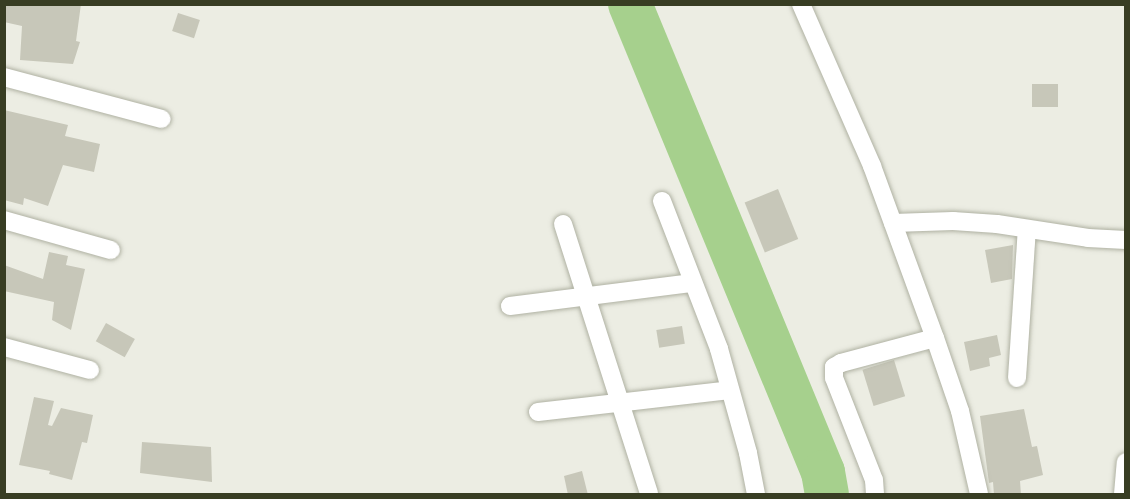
<!DOCTYPE html>
<html>
<head>
<meta charset="utf-8">
<style>
	body { margin:0 }
	#map { position:relative; width:1130px; height:499px; overflow:hidden; background:#ecede3; font-family:Mulish,sans-serif }
	div>[style] { position:absolute }
	[style*='--x'] { left:calc(var(--x)*1px); top:calc(var(--y)*1px); width:calc(var(--w)*1px); rotate:calc(var(--a)*1deg) }
	.river>* { height:44px; margin:-22px; padding:0 22px; transform-origin:22px; border-radius:22px; background:#a6d08d }
	.building>* { inset:0; background:#c7c7b9; transform-origin:0 0 }
	.roads { filter:drop-shadow(0 0 2px #afb1a2) drop-shadow(0 0 2px #afb1a2) }
	.street>* { height:18px; margin:-9px; padding:0 9px; transform-origin:9px; border-radius:9px; background:#fff }
	span { translate:-50% -50%; white-space:nowrap; text-align:center; line-height:1.15; -webkit-text-stroke:4.5px #f9f9f4; paint-order:stroke }
	.frame { position:absolute; inset:0; border:6px solid #383d23; pointer-events:none }
</style>
</head>
<body>
<div id="map">
	<div class="river">
		<i style="--x:630;--y:4;--w:506;--a:67.59"></i>
		<i style="--x:823;--y:472;--w:22;--a:80"></i>
	</div>
	<div class="building">
		<i style="clip-path:polygon(4px 4px,81px 4px,76px 41px,80px 42px,73px 64px,20px 60px,22px 26px,4px 22px)"></i>
		<i style="left:178px;top:13px;width:23px;height:19px;rotate:18deg"></i>
		<i style="left:1032px;top:84px;width:26px;height:23px"></i>
		<i style="clip-path:polygon(4px 110px,68px 125px,65px 136px,100px 144px,94px 172px,63px 165px,48px 206px,24px 198px,23px 205px,4px 200px)"></i>
		<i style="left:778px;top:189px;width:54px;height:36px;rotate:68deg"></i>
		<i style="clip-path:polygon(1013px 245px,1012px 279px,991px 283px,985px 250px)"></i>
		<i style="clip-path:polygon(49px 252px,68px 256px,66px 265px,85px 269px,71px 330px,52px 320px,54px 302px,4px 291px,4px 265px,43px 279px)"></i>
		<i style="left:106px;top:323px;width:33px;height:21px;rotate:29deg"></i>
		<i style="left:682px;top:326px;width:18px;height:26px;rotate:81deg"></i>
		<i style="clip-path:polygon(997px 335px,1001px 355px,989px 358px,990px 366px,970px 371px,964px 342px)"></i>
		<i style="left:894px;top:360px;width:38px;height:33px;rotate:73deg"></i>
		<i style="clip-path:polygon(34px 397px,54px 401px,48px 425px,52px 426px,61px 408px,93px 415px,87px 443px,82px 442px,72px 480px,49px 474px,50px 471px,19px 465px)"></i>
		<i style="clip-path:polygon(1024px 409px,1032px 447px,1037px 446px,1043px 475px,1020px 481px,1021px 495px,994px 495px,993px 482px,989px 483px,980px 416px)"></i>
		<i style="clip-path:polygon(142px 442px,211px 447px,212px 482px,140px 473px)"></i>
		<i style="clip-path:polygon(582px 471px,588px 495px,568px 495px,564px 476px)"></i>
	</div>
	<div class="roads">
		<div class="street">
			<i style="--x:801;--y:4;--w:177;--a:66.3"></i>
			<i style="--x:872;--y:166;--w:183;--a:69.9"></i>
			<i style="--x:935;--y:338;--w:77;--a:71.1"></i>
			<i style="--x:960;--y:411;--w:85;--a:77.1"></i>
			<i style="--x:4;--y:77;--w:163;--a:14.9"></i>
			<i style="--x:662;--y:201;--w:159;--a:68.9"></i>
			<i style="--x:719;--y:349;--w:108;--a:74.4"></i>
			<i style="--x:748;--y:453;--w:42;--a:79"></i>
			<i style="--x:4;--y:220;--w:111;--a:15.7"></i>
			<i style="--x:893;--y:223;--w:60;--a:-1.9"></i>
			<i style="--x:953;--y:221;--w:44;--a:3.9"></i>
			<i style="--x:997;--y:224;--w:92;--a:8.7"></i>
			<i style="--x:1088;--y:238;--w:38;--a:3"></i>
			<i style="--x:563;--y:224;--w:283;--a:72.3"></i>
			<i style="--x:510;--y:306;--w:184;--a:-7.2"></i>
			<i style="--x:4;--y:347;--w:89;--a:15"></i>
			<i style="--x:1017;--y:378;--w:149;--a:-86.2"></i>
			<i style="--x:538;--y:412;--w:193;--a:-6.5"></i>
			<i style="--x:875;--y:494;--w:14;--a:-94"></i>
			<i style="--x:874;--y:480;--w:110;--a:-111.4"></i>
			<i style="--x:834;--y:378;--w:11;--a:-90"></i>
			<i style="--x:834;--y:367;--w:8;--a:-30"></i>
			<i style="--x:841;--y:363;--w:97;--a:-14.9"></i>
			<i style="--x:1123;--y:494;--w:32;--a:-85"></i>
		</div>
	</div>
	<div class="frame"></div>
</div>
</body>
</html>
